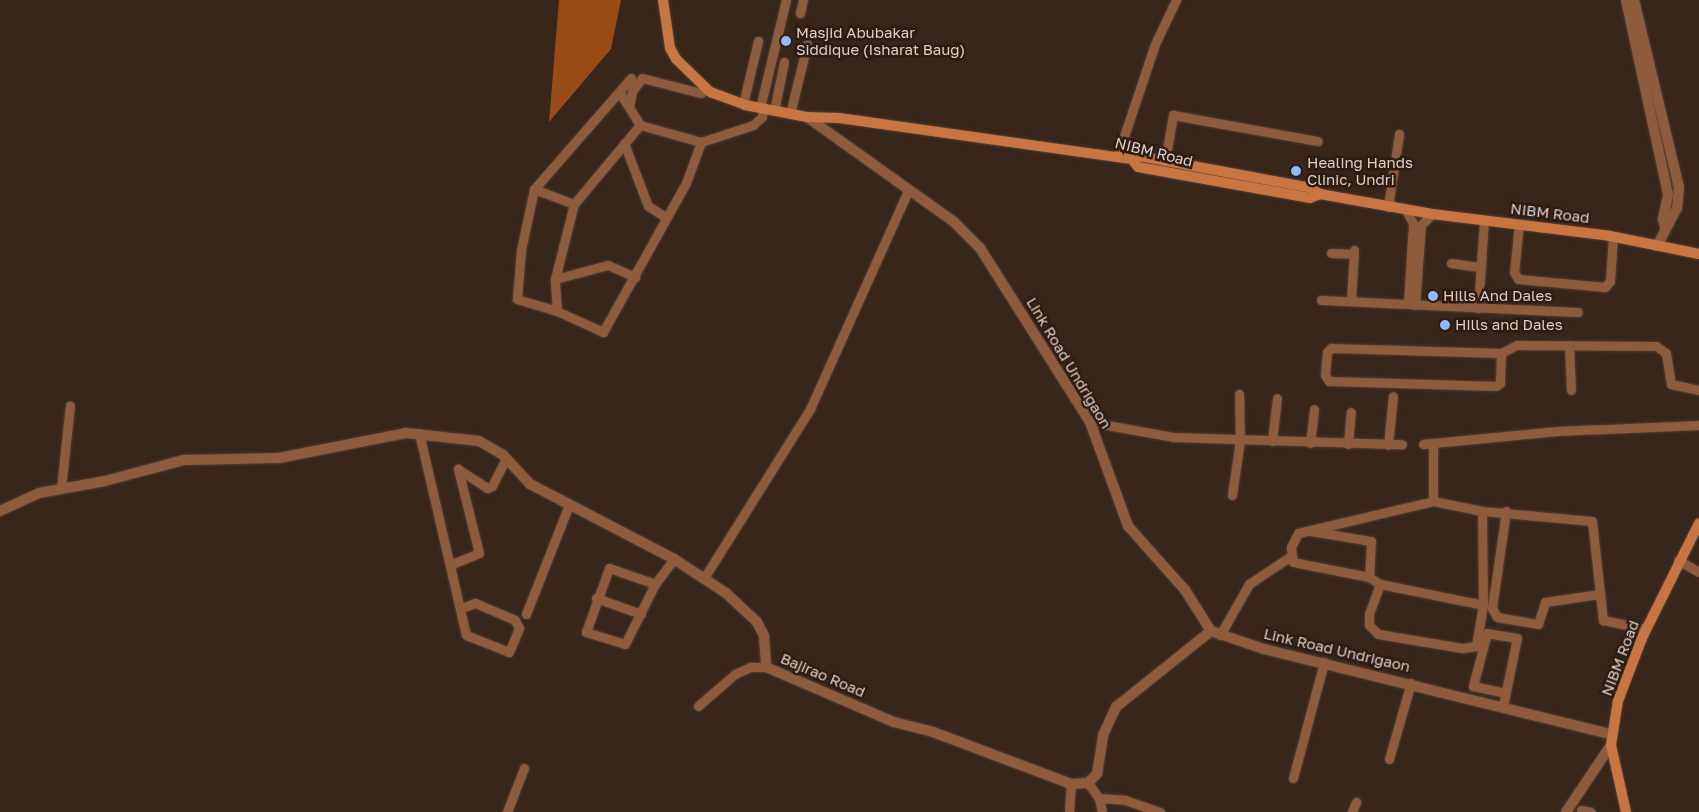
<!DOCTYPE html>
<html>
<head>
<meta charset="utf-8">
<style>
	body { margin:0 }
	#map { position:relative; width:1699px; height:812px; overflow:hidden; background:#38261b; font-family:"Golos Text",sans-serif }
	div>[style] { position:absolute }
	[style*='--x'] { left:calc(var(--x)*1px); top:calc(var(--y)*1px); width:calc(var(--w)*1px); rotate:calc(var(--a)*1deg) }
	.forest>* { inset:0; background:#994b15 }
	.roads { filter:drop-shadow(0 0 1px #524137) drop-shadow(0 0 1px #524137) }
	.minor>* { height:9px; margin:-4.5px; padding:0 4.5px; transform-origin:4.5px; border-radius:4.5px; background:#8f5b3d }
	.tertiary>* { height:10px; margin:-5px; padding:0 5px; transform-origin:5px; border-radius:5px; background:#8f5b3d }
	.secondary>* { height:10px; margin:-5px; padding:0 5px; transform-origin:5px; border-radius:5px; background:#c87542 }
	.dots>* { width:14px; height:14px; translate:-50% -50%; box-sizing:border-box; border:2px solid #2e1c12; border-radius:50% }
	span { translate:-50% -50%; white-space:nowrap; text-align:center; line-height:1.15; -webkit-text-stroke:5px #2e1c12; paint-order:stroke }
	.poi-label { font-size:15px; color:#dbcfc8 }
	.left { translate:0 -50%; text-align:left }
	.street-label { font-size:15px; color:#dbcfc8 }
</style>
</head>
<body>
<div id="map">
	<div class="forest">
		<i style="clip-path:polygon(559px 0,621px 0,611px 49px,549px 122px)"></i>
	</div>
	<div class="roads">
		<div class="minor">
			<i style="--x:800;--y:13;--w:13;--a:-77"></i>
			<i style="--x:631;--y:78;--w:147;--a:131.1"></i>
			<i style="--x:534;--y:189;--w:62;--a:102"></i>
			<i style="--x:521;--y:250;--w:49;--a:94.7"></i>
			<i style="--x:517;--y:299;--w:42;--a:16.7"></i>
			<i style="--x:557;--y:311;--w:51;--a:24.5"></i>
			<i style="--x:603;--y:332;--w:171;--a:-60.9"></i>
			<i style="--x:686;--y:183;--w:44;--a:-69.9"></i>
			<i style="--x:701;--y:142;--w:55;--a:-18.1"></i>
			<i style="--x:753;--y:125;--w:12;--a:-42"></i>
			<i style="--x:762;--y:117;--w:8;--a:-83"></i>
			<i style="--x:620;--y:93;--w:38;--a:58"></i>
			<i style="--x:640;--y:125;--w:63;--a:15.6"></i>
			<i style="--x:743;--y:104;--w:65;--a:-76.6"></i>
			<i style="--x:629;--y:107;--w:16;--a:-79"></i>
			<i style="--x:632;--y:91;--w:16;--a:-52"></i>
			<i style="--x:642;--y:78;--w:61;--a:14.3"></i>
			<i style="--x:760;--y:108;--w:111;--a:-76.5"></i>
			<i style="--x:774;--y:111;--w:50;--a:-78.5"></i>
			<i style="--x:790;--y:114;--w:72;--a:-76.3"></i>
			<i style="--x:624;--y:143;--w:67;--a:69.1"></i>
			<i style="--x:648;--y:206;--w:22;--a:32"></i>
			<i style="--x:1117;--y:157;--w:119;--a:-71.4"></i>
			<i style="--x:1155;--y:44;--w:49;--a:-64.5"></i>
			<i style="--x:1165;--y:161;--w:47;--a:-80.1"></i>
			<i style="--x:1173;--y:115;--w:147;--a:10.2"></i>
			<i style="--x:534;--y:189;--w:43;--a:20.6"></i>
			<i style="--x:1388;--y:207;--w:74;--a:-81.4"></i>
			<i style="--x:1406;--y:210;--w:16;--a:63"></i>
			<i style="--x:1413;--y:224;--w:80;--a:93.6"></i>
			<i style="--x:1519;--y:224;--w:48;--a:95.9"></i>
			<i style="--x:1514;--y:272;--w:8;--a:60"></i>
			<i style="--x:1518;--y:279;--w:87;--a:5.3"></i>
			<i style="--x:1605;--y:287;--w:8;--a:-50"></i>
			<i style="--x:1610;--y:281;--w:45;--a:-86.2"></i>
			<i style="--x:1331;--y:253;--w:23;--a:2"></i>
			<i style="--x:1451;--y:263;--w:30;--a:8"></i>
			<i style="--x:555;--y:279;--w:55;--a:-14.8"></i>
			<i style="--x:608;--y:265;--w:30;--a:24"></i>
			<i style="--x:1321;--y:300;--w:257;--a:2.7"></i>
			<i style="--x:1351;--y:301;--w:51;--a:-86.6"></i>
			<i style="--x:1415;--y:305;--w:80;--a:-85.7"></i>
			<i style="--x:1421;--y:225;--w:16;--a:-45"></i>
			<i style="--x:1478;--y:308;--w:88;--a:-86.1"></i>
			<i style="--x:557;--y:311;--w:32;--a:-94"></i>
			<i style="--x:555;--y:279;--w:77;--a:-75.8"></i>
			<i style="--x:574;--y:204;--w:103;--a:-50.1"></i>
			<i style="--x:1569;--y:345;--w:45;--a:87.5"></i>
			<i style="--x:1501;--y:353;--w:30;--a:92"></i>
			<i style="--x:1500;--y:383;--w:5;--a:143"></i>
			<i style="--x:1496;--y:386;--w:167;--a:-178.3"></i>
			<i style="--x:1329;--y:381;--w:7;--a:-124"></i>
			<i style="--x:1325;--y:375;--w:23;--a:-85"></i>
			<i style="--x:1327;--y:352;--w:6;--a:-45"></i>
			<i style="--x:1331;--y:348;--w:170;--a:1.7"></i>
			<i style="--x:1501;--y:353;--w:18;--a:-27"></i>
			<i style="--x:1517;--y:345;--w:139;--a:0.4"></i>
			<i style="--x:1656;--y:346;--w:12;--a:35"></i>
			<i style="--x:1666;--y:353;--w:31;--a:81"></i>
			<i style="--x:1671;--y:384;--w:29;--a:12"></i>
			<i style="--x:1090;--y:422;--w:84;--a:10.2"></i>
			<i style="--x:1173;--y:437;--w:229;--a:1.8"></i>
			<i style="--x:419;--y:433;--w:207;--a:76.9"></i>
			<i style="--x:466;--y:635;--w:46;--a:21.6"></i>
			<i style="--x:509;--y:652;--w:26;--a:-67"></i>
			<i style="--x:519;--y:628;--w:9;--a:-117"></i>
			<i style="--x:515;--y:620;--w:43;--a:-157"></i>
			<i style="--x:475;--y:603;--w:14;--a:159"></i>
			<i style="--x:1272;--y:441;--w:43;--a:-83.4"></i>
			<i style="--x:1310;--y:443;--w:34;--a:-83"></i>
			<i style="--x:1348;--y:444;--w:32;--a:-85"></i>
			<i style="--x:1423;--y:444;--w:135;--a:-5.5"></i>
			<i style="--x:1557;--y:431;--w:142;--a:-2.4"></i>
			<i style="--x:1388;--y:445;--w:49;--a:-84.2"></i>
			<i style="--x:458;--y:469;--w:35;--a:33"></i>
			<i style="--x:487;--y:488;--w:5;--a:-22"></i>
			<i style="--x:492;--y:486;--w:30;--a:-63"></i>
			<i style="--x:61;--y:488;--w:83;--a:-83.8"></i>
			<i style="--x:1232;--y:495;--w:56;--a:-81.7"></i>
			<i style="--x:1240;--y:440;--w:46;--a:-91.2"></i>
			<i style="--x:1433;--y:501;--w:58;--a:-90"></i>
			<i style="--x:1482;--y:511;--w:94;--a:89.4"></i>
			<i style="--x:1483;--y:605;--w:42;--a:99.7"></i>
			<i style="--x:1476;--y:646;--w:14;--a:172"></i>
			<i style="--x:1462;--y:648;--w:85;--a:-170.5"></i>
			<i style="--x:1378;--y:634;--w:13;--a:-135"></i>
			<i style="--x:1369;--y:625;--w:11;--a:-90"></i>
			<i style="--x:1369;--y:614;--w:32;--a:-70"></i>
			<i style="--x:1380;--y:584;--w:105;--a:11.5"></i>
			<i style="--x:1506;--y:511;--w:98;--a:98.2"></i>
			<i style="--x:1492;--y:608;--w:10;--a:61"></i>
			<i style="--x:1497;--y:617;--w:42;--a:9.7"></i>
			<i style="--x:1538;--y:624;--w:23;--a:-72"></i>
			<i style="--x:1545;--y:602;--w:56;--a:-8.3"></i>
			<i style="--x:1311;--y:531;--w:61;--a:9.5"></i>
			<i style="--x:1371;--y:541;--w:36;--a:93"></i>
			<i style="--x:1678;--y:560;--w:24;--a:30"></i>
			<i style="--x:452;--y:564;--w:29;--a:-22"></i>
			<i style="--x:479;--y:553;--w:87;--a:-104"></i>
			<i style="--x:704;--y:578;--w:199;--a:-57.9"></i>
			<i style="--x:810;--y:409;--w:241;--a:-65.8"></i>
			<i style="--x:655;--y:584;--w:67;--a:116.6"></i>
			<i style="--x:625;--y:644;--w:41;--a:-162.9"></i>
			<i style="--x:586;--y:632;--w:68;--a:-70.2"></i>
			<i style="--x:609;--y:568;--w:49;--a:19.2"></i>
			<i style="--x:655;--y:584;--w:31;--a:-53"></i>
			<i style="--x:1380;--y:584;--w:13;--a:-148"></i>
			<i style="--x:1369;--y:577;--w:77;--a:-168.8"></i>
			<i style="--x:1293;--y:562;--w:15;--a:-98"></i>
			<i style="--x:1291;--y:547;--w:16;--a:-63"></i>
			<i style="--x:1298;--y:533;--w:139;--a:-13.3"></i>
			<i style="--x:1433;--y:501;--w:50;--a:11.5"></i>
			<i style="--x:1482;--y:511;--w:110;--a:5.2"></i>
			<i style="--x:1592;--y:521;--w:100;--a:83.7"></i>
			<i style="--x:1603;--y:620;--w:44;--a:11.8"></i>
			<i style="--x:596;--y:598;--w:48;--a:19.6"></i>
			<i style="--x:526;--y:614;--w:117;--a:-68.5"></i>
			<i style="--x:1220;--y:635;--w:59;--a:-60.4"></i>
			<i style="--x:1249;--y:584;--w:50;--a:-33.7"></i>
			<i style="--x:698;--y:706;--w:49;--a:-40.9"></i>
			<i style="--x:735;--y:674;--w:17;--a:-25"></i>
			<i style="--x:750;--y:667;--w:16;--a:0"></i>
			<i style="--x:1503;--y:706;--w:69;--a:-78.4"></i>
			<i style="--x:1517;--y:638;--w:30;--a:-171"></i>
			<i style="--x:1487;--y:633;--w:55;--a:104.8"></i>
			<i style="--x:1473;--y:686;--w:33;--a:12"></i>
			<i style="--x:1389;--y:759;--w:79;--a:-73.9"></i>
			<i style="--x:1293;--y:778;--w:120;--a:-75"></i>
			<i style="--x:1088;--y:783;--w:19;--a:54"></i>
			<i style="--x:1099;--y:798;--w:14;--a:78"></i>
			<i style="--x:1099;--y:798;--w:26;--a:4"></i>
			<i style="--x:1125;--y:800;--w:37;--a:19"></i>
			<i style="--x:1581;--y:810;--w:10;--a:11"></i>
			<i style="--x:507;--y:812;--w:47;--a:-68.9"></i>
			<i style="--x:1069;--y:812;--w:28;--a:-86"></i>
			<i style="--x:1352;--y:812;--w:11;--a:-68"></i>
		</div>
		<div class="tertiary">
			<i style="--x:1626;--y:0;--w:199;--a:77.8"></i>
			<i style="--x:1668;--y:195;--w:25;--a:102"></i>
			<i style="--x:1663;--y:219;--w:8;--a:76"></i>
			<i style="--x:1634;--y:0;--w:192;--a:76.5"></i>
			<i style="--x:1679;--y:187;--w:21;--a:95"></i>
			<i style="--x:1677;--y:208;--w:43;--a:117.8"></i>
			<i style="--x:807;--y:117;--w:181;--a:35.5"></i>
			<i style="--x:954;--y:222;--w:37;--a:45"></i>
			<i style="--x:980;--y:248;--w:206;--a:57.7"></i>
			<i style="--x:1090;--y:422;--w:111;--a:69.9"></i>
			<i style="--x:1128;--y:526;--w:86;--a:48.3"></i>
			<i style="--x:1185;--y:590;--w:49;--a:57.6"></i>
			<i style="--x:1211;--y:631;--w:56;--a:18.8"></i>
			<i style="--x:1264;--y:649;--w:357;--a:13.8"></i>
			<i style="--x:0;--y:511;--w:43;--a:-24.8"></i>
			<i style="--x:39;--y:493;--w:67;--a:-10.3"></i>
			<i style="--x:105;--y:481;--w:82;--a:-14.9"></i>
			<i style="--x:184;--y:460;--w:95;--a:-1.2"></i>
			<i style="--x:279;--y:458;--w:129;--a:-11.1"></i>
			<i style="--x:406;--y:433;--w:73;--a:6.3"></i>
			<i style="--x:479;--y:441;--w:28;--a:30"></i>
			<i style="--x:503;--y:455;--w:40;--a:47"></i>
			<i style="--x:530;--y:484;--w:162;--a:27.5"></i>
			<i style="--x:674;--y:559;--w:62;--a:33.2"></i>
			<i style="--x:726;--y:593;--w:42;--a:43.1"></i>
			<i style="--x:757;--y:622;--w:16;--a:63"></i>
			<i style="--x:764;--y:636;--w:31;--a:86"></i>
			<i style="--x:766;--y:667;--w:139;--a:23.3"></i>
			<i style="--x:894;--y:722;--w:40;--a:14.4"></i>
			<i style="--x:933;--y:732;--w:147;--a:20.6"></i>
			<i style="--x:1071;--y:784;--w:17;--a:-3"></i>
			<i style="--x:1088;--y:783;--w:13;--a:-45"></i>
			<i style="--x:1097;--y:774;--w:39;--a:-81"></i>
			<i style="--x:1103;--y:735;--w:31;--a:-65"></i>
			<i style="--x:1116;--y:707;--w:122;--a:-38.7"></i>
			<i style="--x:1566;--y:812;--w:81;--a:-56.1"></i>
		</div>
		<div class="secondary">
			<i style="--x:663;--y:0;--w:49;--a:81.7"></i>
			<i style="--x:670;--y:48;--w:13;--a:61"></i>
			<i style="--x:676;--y:59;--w:47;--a:44.1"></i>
			<i style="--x:710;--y:92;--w:37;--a:20"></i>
			<i style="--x:745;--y:105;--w:63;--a:11"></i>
			<i style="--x:807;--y:117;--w:32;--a:2"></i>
			<i style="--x:839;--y:118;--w:281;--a:8"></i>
			<i style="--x:1117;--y:157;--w:15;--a:8"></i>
			<i style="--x:1132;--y:159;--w:10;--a:53"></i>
			<i style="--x:1138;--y:167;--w:175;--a:10.2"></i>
			<i style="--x:1310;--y:198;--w:11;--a:-22"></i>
			<i style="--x:1320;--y:194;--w:114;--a:10.1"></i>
			<i style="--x:1432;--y:214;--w:179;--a:7"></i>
			<i style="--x:1610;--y:236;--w:91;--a:11.4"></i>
			<i style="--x:1132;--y:159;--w:8;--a:-23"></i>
			<i style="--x:1139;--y:156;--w:175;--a:10.5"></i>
			<i style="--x:1311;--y:188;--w:11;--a:34"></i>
			<i style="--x:1626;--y:812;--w:69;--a:-102.6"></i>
			<i style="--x:1611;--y:745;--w:45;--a:-81"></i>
			<i style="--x:1618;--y:701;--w:67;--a:-69.1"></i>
			<i style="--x:1642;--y:638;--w:128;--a:-63.6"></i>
		</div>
	</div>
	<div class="dots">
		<i style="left:786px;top:41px;background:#8fb8fd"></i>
		<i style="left:1296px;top:171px;background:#8fb8fd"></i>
		<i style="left:1433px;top:296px;background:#8fb8fd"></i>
		<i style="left:1445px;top:325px;background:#8fb8fd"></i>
	</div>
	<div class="poi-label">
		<span class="left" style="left:796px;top:41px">Masjid Abubakar<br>Siddique (Isharat Baug)</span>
		<span class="left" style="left:1307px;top:171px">Healing Hands<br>Clinic, Undri</span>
		<span class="left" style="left:1443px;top:296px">Hills And Dales</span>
		<span class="left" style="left:1455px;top:325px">Hills and Dales</span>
	</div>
	<div class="street-label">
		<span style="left:1154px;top:152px;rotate:14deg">NIBM Road</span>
		<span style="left:1550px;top:213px;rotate:7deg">NIBM Road</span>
		<span style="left:1069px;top:363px;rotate:59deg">Link Road Undrigaon</span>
		<span style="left:1337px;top:650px;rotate:13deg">Link Road Undrigaon</span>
		<span style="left:1620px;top:658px;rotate:-69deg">NIBM Road</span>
		<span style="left:823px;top:675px;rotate:23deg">Bajirao Road</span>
	</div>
</div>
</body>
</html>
